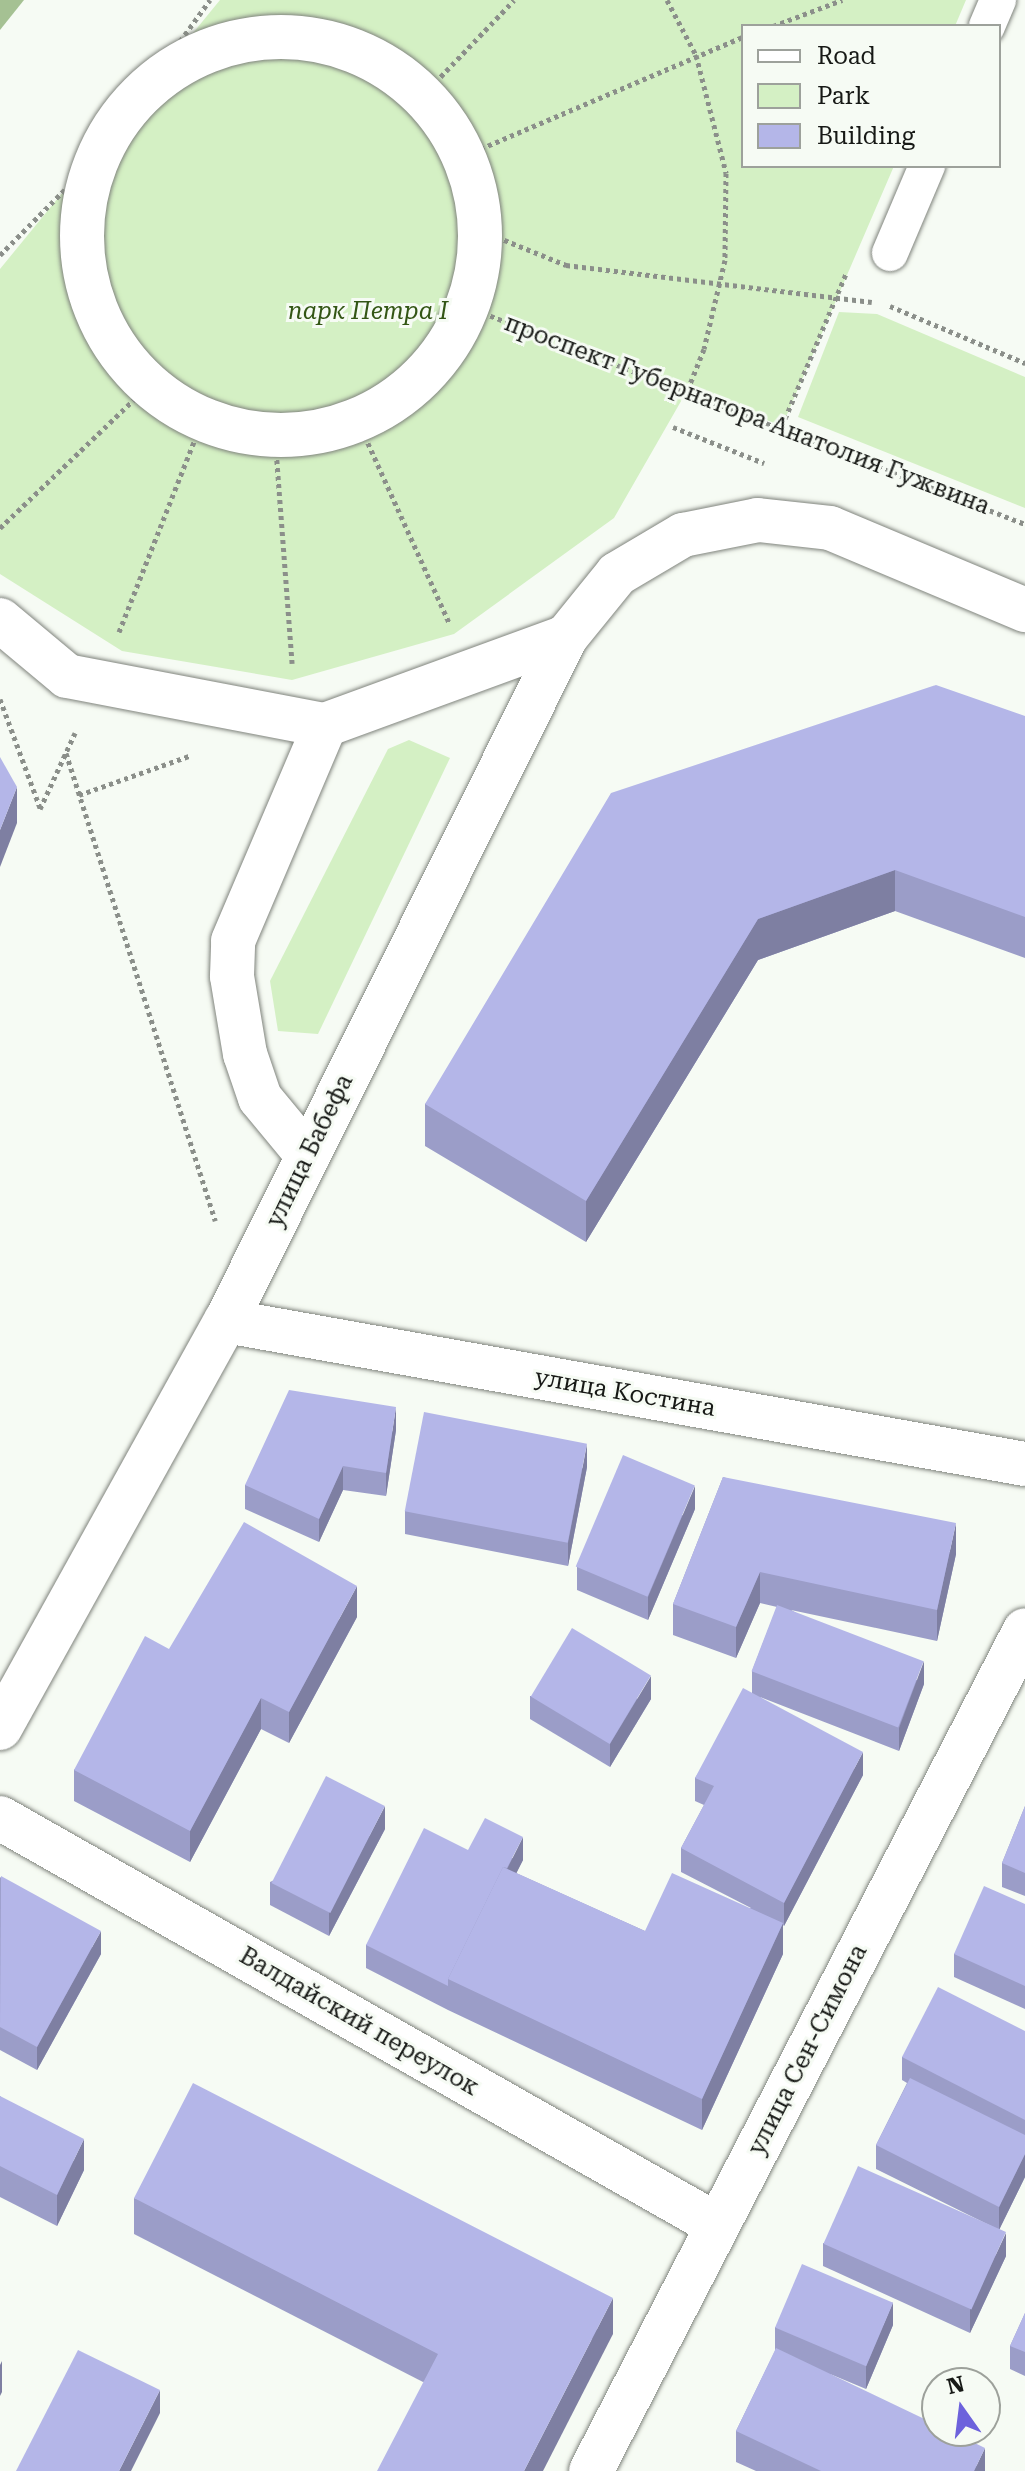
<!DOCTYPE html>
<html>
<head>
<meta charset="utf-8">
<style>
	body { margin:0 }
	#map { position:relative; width:1025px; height:2471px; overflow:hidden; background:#f6fbf4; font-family:"Roboto Serif",serif }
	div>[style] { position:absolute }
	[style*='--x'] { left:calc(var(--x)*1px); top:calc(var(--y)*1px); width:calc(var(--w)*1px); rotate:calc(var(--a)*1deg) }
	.green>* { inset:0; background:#d4f0c4 }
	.water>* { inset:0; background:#a5c193 }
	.path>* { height:5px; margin-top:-2.5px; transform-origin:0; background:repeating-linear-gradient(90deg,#8b8f8a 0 4px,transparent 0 8px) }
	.roads { filter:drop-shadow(0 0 2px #80847d) drop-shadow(0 0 2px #80847d) }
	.lane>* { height:36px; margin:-18px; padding:0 18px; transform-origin:18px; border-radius:18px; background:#fff }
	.street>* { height:44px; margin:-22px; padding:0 22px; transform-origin:22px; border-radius:22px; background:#fff }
	.street>.ring { margin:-22px; padding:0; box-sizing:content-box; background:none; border:44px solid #fff; border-radius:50% }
	.wall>* { inset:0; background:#9b9dc8 }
	.shaded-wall>* { inset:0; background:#7e7fa2 }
	.building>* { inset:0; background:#b4b6e8; transform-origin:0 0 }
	span { translate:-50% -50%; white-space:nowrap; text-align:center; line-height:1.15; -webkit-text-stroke:6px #f6fbf4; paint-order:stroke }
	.park-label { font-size:24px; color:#335615; font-style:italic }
	.street-label { font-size:24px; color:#171916 }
	.legend { position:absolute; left:741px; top:24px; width:260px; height:144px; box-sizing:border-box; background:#f6fbf4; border:2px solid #9da19b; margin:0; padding:10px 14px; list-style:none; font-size:24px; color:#171916 }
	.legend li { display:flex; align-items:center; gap:16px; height:40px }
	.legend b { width:40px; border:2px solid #9da19b }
	.north { position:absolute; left:921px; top:2367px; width:80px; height:80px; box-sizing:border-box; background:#f6fbf4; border:2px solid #9da19b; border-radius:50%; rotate:346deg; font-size:22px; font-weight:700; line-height:32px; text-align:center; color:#171916 }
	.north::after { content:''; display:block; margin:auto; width:28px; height:36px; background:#6d62dc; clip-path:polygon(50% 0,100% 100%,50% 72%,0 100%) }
</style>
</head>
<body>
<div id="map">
	<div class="green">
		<i style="clip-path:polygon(220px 0,966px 0,955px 26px,743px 26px,743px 166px,894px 166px,782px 426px,688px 389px,614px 518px,454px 634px,292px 680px,122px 651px,0 574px,0 269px)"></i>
		<i style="clip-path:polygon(839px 312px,877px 314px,1025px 377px,1025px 508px,798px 417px)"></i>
		<i style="clip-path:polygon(409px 740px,450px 758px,318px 1034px,278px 1031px,270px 981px,388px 749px)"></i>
	</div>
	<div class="water">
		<i style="clip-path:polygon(0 0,24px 0,0 30px)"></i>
	</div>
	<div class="path">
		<i style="--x:667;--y:0;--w:62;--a:62.2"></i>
		<i style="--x:696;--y:55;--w:122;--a:75.7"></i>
		<i style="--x:726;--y:173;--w:87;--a:90.7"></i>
		<i style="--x:725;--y:260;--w:91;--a:103.3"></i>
		<i style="--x:704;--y:349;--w:43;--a:111.8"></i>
		<i style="--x:773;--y:26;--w:74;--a:-20.6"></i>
		<i style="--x:152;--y:80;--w:99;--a:-54.1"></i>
		<i style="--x:424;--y:94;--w:130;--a:-46.2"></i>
		<i style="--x:466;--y:155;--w:301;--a:-23.1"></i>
		<i style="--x:482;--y:231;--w:91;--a:22"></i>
		<i style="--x:566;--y:265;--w:308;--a:6.9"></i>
		<i style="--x:0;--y:255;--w:131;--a:-45.3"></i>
		<i style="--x:890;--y:306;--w:147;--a:22.9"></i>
		<i style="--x:468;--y:307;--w:598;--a:21.29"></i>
		<i style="--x:358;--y:421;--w:222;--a:65.7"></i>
		<i style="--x:782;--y:426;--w:165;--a:-67.2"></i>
		<i style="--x:673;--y:427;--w:98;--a:21.6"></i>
		<i style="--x:275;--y:436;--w:228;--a:85.7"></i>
		<i style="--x:0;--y:528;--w:204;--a:-43.8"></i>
		<i style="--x:119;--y:632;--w:227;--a:-68.5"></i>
		<i style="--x:0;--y:699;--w:116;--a:69.8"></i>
		<i style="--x:66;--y:753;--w:491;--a:72.3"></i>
		<i style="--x:79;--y:795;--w:117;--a:-19.5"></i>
		<i style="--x:40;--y:809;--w:84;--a:-65.3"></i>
	</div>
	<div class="roads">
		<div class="lane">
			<i style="--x:987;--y:26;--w:28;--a:-67"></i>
			<i style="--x:890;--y:253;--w:95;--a:-67"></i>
		</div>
		<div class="street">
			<i class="ring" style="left:82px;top:37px;width:354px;height:354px"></i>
			<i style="--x:0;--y:620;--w:87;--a:39.9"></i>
			<i style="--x:67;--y:676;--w:263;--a:10.8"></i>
			<i style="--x:325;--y:725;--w:257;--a:-20.1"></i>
			<i style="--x:308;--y:1156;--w:75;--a:-129.6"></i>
			<i style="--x:260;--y:1098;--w:46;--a:-108.8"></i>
			<i style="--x:245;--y:1054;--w:79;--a:-99.5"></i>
			<i style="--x:232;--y:976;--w:35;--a:-88"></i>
			<i style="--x:233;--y:941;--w:235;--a:-66.9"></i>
			<i style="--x:226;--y:1321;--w:812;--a:10.15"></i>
			<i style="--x:0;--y:1728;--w:466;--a:-61"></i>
			<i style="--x:226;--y:1321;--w:764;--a:-63.57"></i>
			<i style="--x:566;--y:637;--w:81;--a:-51"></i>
			<i style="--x:617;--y:574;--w:77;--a:-30.6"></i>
			<i style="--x:683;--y:535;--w:76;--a:-11.3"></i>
			<i style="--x:758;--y:520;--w:72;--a:6.3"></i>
			<i style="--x:830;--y:528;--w:212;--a:22.8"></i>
			<i style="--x:0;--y:1818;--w:824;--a:29.58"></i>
			<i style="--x:591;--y:2471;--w:946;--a:-62.7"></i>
		</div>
	</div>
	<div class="wall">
		<i style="clip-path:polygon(1025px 716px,1025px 958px,895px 911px,758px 960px,586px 1242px,425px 1146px,425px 1104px)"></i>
		<i style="clip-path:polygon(396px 1430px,386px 1496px,343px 1490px,319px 1542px,245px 1509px,245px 1485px)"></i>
		<i style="clip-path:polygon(587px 1467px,568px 1566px,405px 1534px,405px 1511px)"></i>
		<i style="clip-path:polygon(723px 1477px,956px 1554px,937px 1641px,791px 1610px,924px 1684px,899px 1751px,760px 1697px,863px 1775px,784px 1926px,783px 1925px,783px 1954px,702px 2130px,448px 2010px,366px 1968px,366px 1945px,468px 1850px,523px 1860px,516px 1873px,645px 1931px,751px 1908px,681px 1872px,681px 1848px,704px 1805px,695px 1801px,695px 1778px,752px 1693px,752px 1671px,777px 1607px,760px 1603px,736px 1658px,673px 1635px,673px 1604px)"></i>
		<i style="clip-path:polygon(695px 1509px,648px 1620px,577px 1590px,577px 1567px)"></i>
		<i style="clip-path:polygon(357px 1617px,289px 1743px,261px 1729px,190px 1862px,74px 1801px,74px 1770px,169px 1649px)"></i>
		<i style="clip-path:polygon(530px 1696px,651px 1699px,610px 1767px,530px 1719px)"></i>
		<i style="clip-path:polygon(1025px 1806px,1025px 1896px,1002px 1887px,1002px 1863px)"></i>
		<i style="clip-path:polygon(385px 1829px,329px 1936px,270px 1905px,270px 1882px)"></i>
		<i style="clip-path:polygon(0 1877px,101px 1954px,37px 2070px,0 2050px)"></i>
		<i style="clip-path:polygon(1025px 1904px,1025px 2009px,954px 1977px,954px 1954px)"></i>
		<i style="clip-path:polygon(1025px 2031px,1025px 2177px,999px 2230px,876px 2169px,876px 2145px,907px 2083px,902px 2080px,902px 2057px)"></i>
		<i style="clip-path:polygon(0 2096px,84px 2170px,57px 2226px,0 2197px)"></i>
		<i style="clip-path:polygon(134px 2198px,613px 2334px,423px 2382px,134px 2234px)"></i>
		<i style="clip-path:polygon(823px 2243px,1006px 2256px,970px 2333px,823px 2266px)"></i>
		<i style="clip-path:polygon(1025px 2313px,1025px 2376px,1010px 2369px,1010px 2346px)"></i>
		<i style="clip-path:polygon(893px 2325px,866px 2389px,830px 2374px,985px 2471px,756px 2471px,736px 2462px,736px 2431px,775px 2351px,775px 2327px)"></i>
	</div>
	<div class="shaded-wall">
		<i style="clip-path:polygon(17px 787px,17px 823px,0 867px,0 830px)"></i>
		<i style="clip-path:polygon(895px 870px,895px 911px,758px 960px,586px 1242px,586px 1201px,758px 919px)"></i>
		<i style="clip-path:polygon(396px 1407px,396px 1430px,386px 1496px,386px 1473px)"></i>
		<i style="clip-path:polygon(587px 1444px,587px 1467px,568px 1566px,568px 1543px)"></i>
		<i style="clip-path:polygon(343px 1466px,343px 1490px,319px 1542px,319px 1519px)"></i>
		<i style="clip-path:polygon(695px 1486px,695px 1509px,648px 1620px,648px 1597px)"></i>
		<i style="clip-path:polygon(956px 1523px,956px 1554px,937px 1641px,937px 1610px)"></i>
		<i style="clip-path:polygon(760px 1572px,760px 1603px,736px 1658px,736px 1627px)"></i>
		<i style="clip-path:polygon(357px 1586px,357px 1617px,289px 1743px,289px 1712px)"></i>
		<i style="clip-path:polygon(924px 1661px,924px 1684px,899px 1751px,899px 1728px)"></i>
		<i style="clip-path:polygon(651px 1676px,651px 1699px,610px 1767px,610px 1744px)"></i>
		<i style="clip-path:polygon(261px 1698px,261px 1729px,190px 1862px,190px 1831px)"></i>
		<i style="clip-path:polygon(863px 1752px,863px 1775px,784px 1926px,784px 1903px)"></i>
		<i style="clip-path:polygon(385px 1806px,385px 1829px,329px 1936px,329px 1913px)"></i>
		<i style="clip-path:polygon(523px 1837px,523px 1860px,461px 1984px,452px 1980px)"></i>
		<i style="clip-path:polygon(783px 1923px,783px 1954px,702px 2130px,702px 2099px)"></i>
		<i style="clip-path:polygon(101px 1931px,101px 1954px,37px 2070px,37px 2047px)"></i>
		<i style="clip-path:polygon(84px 2139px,84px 2170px,57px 2226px,57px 2195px)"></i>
		<i style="clip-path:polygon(1025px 2154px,1025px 2177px,999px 2230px,999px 2207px)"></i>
		<i style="clip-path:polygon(1006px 2233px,1006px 2256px,970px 2333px,970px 2310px)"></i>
		<i style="clip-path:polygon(613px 2298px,613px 2334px,543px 2471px,524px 2471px)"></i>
		<i style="clip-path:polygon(893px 2302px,893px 2325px,866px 2389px,866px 2366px)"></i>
		<i style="clip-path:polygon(2px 2361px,2px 2392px,0 2396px,0 2365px)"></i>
		<i style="clip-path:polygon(160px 2390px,160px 2413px,131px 2471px,119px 2471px)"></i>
		<i style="clip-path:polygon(985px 2448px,985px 2471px,974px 2471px)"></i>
	</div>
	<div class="building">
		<i style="clip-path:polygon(936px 685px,1025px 716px,1025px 917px,895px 870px,758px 919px,586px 1201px,425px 1104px,611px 793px)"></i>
		<i style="clip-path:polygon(0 757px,17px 787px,0 830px)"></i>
		<i style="clip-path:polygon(289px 1390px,396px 1407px,386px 1473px,343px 1466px,319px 1519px,245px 1485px)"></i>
		<i style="left:424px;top:1412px;width:166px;height:101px;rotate:11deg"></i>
		<i style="left:623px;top:1455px;width:78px;height:121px;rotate:23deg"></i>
		<i style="clip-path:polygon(723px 1477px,956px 1523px,937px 1610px,760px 1572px,736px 1627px,673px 1604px)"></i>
		<i style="clip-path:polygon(244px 1522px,357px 1586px,289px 1712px,261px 1698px,190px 1831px,74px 1770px,145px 1636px,169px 1649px)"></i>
		<i style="left:777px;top:1605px;width:157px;height:71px;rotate:21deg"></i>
		<i style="left:572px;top:1628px;width:92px;height:80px;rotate:31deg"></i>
		<i style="clip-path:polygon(743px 1688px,863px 1752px,784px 1903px,681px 1848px,714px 1786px,695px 1778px)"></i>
		<i style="left:326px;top:1776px;width:66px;height:120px;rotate:27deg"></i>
		<i style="clip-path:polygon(1025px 1806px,1025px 1873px,1002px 1863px)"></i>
		<i style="clip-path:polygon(485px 1818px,523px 1837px,507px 1868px,503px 1867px,448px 1979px,448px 1986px,366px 1945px,424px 1828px,468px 1850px)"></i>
		<i style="clip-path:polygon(503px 1867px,645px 1931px,672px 1873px,783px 1923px,702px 2099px,448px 1979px)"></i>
		<i style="clip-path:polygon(1px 1876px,101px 1931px,37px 2047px,0 2027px)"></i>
		<i style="clip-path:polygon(984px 1886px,1025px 1904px,1025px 1986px,954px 1954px)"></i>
		<i style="clip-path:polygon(938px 1987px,1025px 2031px,1025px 2120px,902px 2057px)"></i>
		<i style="clip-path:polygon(910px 2078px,1025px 2135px,1025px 2154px,999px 2207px,876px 2145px)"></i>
		<i style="clip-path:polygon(193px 2083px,613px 2298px,524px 2471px,377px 2471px,438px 2354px,134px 2198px)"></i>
		<i style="clip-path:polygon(0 2096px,84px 2139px,57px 2195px,0 2166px)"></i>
		<i style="left:858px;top:2166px;width:162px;height:85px;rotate:24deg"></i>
		<i style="left:802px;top:2264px;width:99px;height:69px;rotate:23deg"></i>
		<i style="clip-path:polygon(1025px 2313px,1025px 2352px,1010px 2346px)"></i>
		<i style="clip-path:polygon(776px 2348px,937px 2425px,937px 2431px,950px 2431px,985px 2448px,974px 2471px,821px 2471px,736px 2431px)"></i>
		<i style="clip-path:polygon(78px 2350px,160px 2390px,119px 2471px,16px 2471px)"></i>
	</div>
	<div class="park-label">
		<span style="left:368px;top:312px">парк Петра I</span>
	</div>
	<div class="street-label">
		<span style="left:747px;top:415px;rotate:21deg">проспект Губернатора Анатолия Гужвина</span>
		<span style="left:310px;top:1151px;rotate:-64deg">улица Бабефа</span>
		<span style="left:625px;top:1393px;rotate:10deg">улица Костина</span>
		<span style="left:359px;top:2022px;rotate:30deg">Валдайский переулок</span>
		<span style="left:808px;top:2050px;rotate:-63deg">улица Сен-Симона</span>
	</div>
	<ul class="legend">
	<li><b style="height:10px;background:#fff"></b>Road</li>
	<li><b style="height:22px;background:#d4f0c4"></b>Park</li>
	<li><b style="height:22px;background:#b4b6e8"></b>Building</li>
	</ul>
	<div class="north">N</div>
</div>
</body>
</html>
